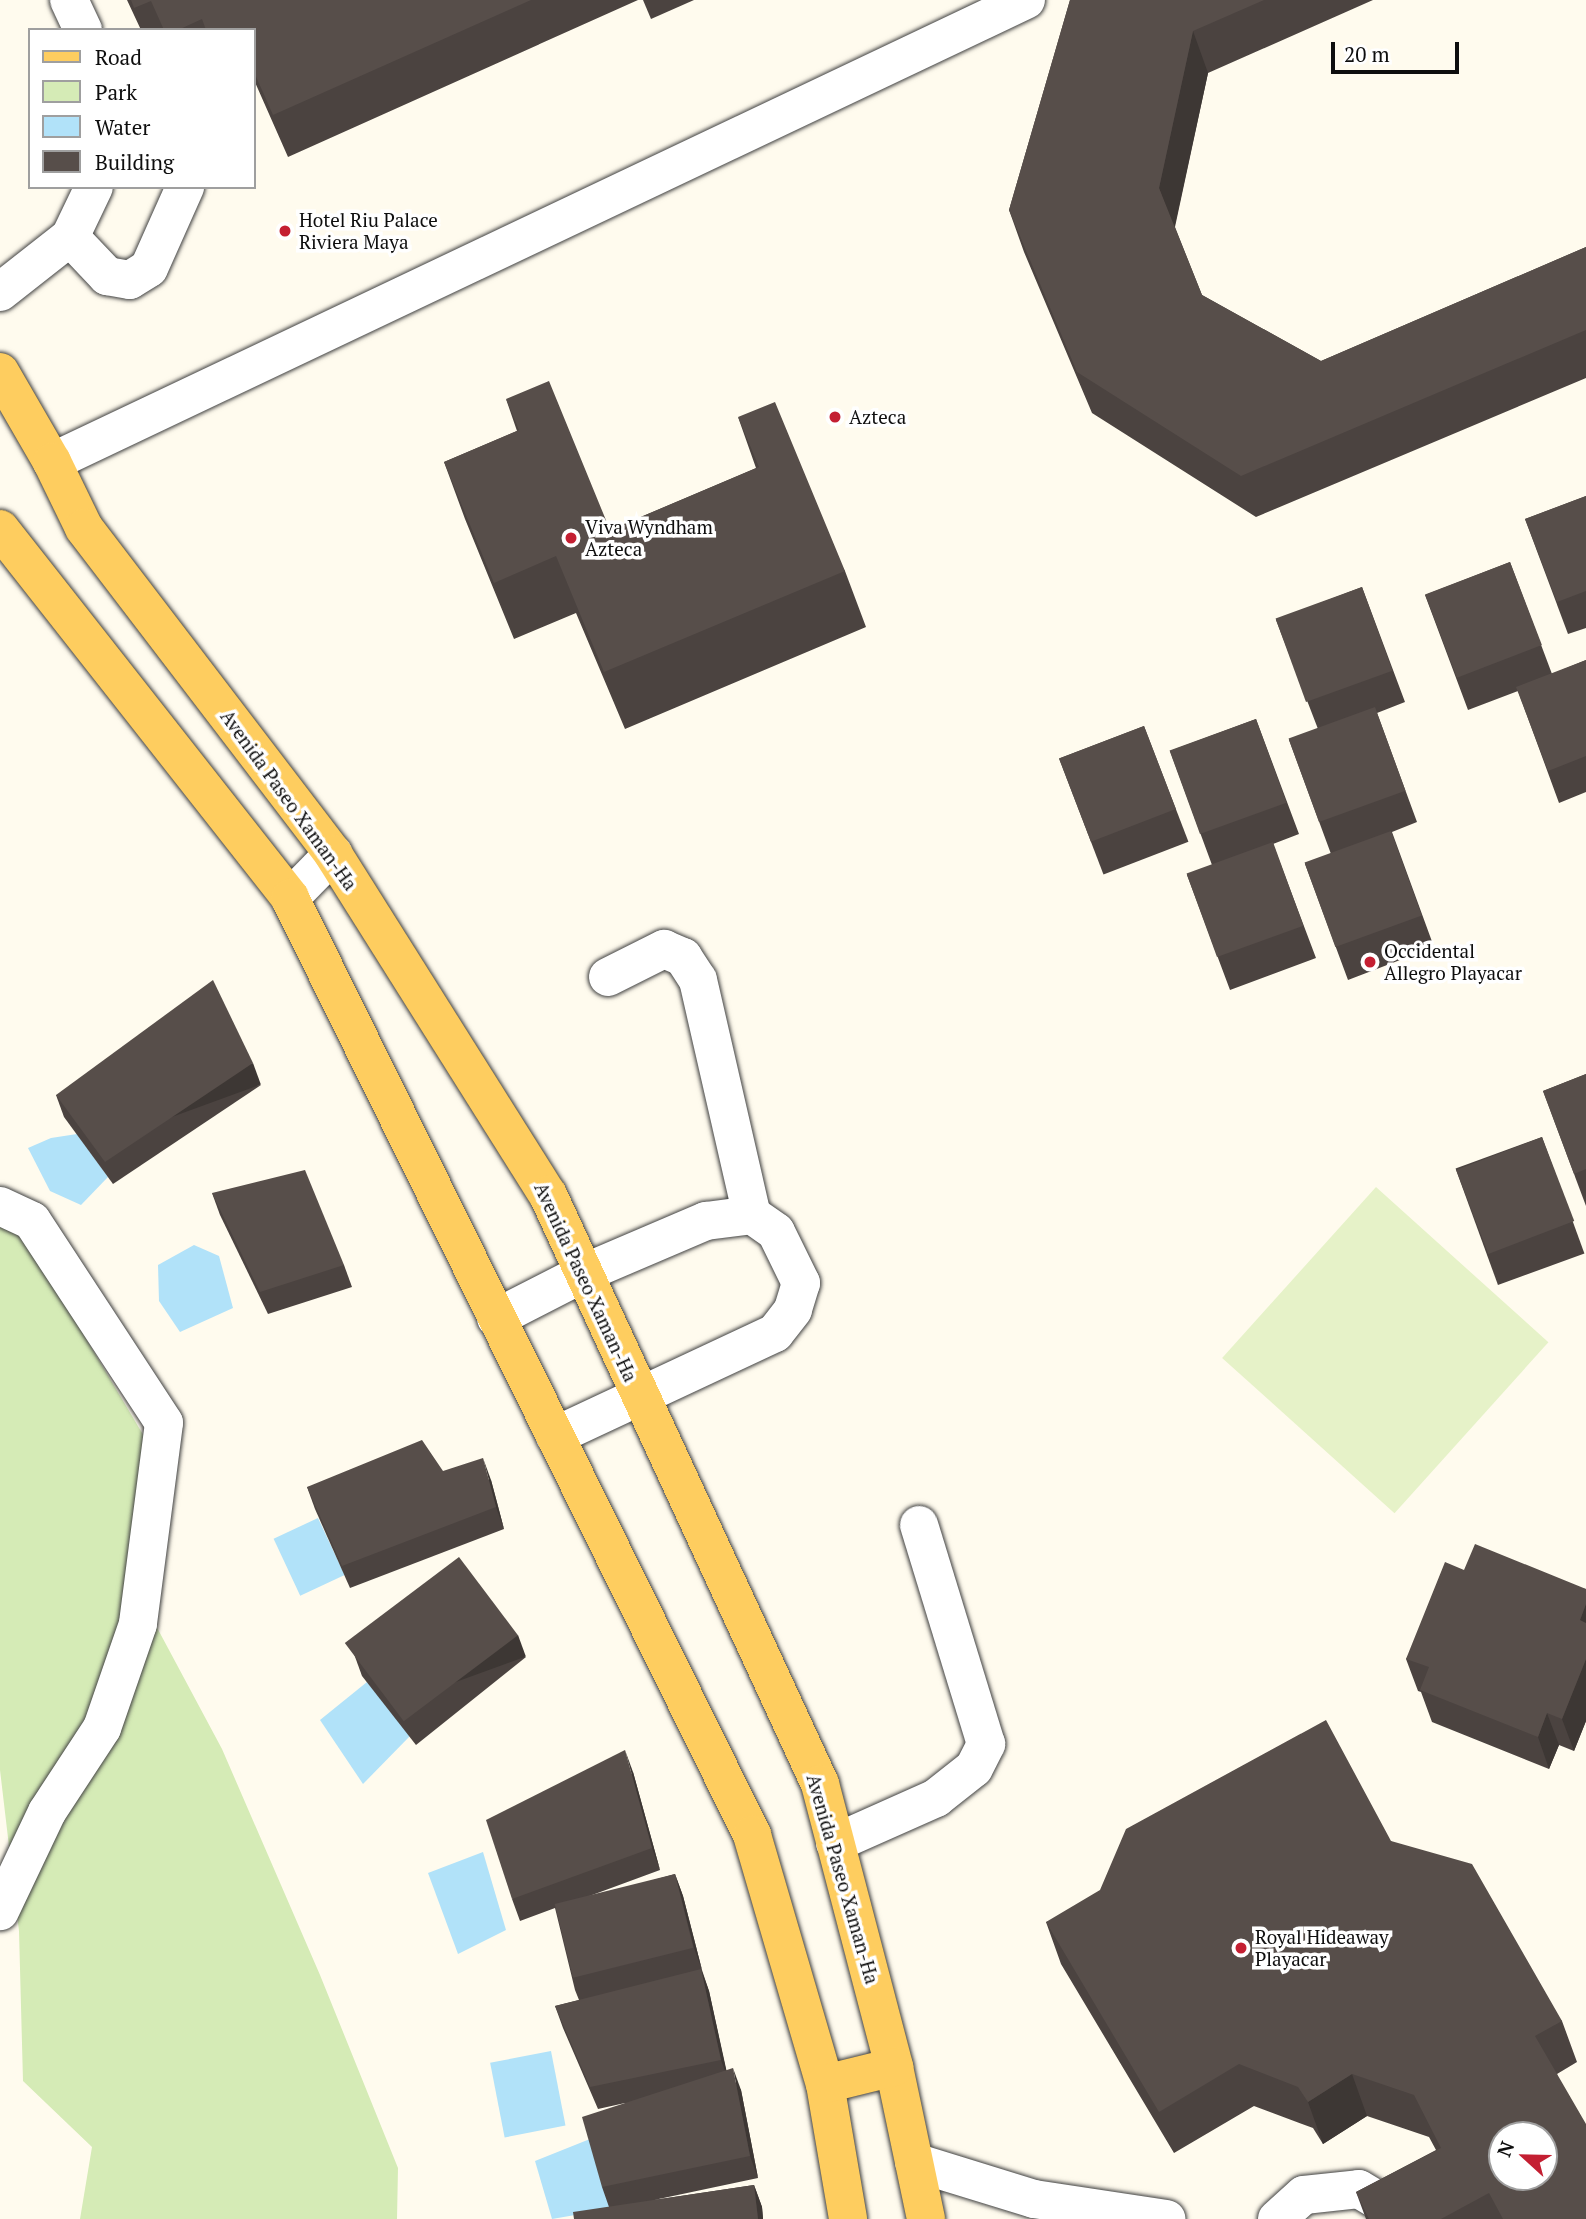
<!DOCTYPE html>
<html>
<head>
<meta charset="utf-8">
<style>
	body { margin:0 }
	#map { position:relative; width:1586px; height:2219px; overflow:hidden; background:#fffbee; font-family:"PT Serif",serif }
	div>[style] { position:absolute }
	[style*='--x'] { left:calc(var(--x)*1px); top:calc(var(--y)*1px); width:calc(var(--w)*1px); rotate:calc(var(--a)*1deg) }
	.green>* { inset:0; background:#d5ebb6 }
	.pitch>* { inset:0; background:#e6f2c8; transform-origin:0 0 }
	.water>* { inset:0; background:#b1e2f9; transform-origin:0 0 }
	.roads { filter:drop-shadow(0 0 2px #414141) drop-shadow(0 0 2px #414141) }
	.minor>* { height:38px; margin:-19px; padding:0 19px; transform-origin:19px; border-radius:19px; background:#fff }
	.major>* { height:38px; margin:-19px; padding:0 19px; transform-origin:19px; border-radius:19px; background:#fecd5f }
	.wall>* { inset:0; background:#4b4340; transform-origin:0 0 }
	.shaded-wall>* { inset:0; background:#3d3734; transform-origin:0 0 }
	.building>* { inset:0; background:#574e4a; transform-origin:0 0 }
	.dots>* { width:19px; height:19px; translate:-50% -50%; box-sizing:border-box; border:4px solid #fff; border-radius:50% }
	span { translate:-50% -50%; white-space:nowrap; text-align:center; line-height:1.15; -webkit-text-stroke:7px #fff; paint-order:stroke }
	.poi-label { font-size:19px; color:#0e0e0e }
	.left { translate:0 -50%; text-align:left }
	.street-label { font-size:19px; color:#0e0e0e }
	.legend { position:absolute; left:28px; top:28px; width:228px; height:161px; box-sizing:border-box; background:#fff; border:2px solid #9f9f9f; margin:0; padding:9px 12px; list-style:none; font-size:21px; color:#0e0e0e }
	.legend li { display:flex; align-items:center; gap:14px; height:35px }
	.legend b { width:35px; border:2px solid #9f9f9f }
	.north { position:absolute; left:1488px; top:2121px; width:70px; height:70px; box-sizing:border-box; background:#fff; border:2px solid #9f9f9f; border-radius:50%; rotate:292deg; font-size:19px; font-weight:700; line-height:28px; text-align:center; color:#0e0e0e }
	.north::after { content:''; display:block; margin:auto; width:24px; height:32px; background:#c41f32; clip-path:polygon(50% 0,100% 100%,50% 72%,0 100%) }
	.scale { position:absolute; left:1331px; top:42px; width:128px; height:32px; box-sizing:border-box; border:4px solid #0e0e0e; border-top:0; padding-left:9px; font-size:21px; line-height:24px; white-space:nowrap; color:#0e0e0e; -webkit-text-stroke:5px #fff; paint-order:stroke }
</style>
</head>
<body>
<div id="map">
	<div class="green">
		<i style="clip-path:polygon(0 1205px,34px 1251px,154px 1453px,146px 1607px,222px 1749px,320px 1975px,398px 2168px,397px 2219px,80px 2219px,92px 2147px,23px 2081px,19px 1931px,0 1770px)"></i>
	</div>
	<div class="pitch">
		<i style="left:1376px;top:1187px;width:232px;height:230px;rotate:42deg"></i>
	</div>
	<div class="water">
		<i style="clip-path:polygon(77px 1134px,108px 1177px,81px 1205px,50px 1191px,28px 1148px,51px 1138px)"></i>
		<i style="clip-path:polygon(194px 1245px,219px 1256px,233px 1308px,180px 1332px,159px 1301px,158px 1265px)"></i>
		<i style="left:318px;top:1518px;width:63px;height:49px;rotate:65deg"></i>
		<i style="clip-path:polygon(367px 1682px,410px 1736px,363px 1784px,320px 1720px)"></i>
		<i style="clip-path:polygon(483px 1852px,506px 1930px,458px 1954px,428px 1873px)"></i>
		<i style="left:551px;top:2051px;width:76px;height:62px;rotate:79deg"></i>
		<i style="clip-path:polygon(590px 2139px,610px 2209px,552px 2219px,535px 2161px)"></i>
	</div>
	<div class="roads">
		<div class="minor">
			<i style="--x:69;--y:0;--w:33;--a:65"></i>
			<i style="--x:70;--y:237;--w:54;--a:46.5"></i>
			<i style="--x:107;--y:276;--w:23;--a:10"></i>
			<i style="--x:130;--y:280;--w:22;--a:-32"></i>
			<i style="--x:149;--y:268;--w:89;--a:-66"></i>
			<i style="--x:0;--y:292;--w:89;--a:-38.2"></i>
			<i style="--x:70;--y:237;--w:55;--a:-64.4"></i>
			<i style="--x:52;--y:462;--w:1078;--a:-25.38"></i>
			<i style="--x:290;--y:898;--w:62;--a:-45.7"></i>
			<i style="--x:608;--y:977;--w:63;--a:-26.6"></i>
			<i style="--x:664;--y:949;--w:21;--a:23"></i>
			<i style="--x:683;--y:957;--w:27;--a:57"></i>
			<i style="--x:698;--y:980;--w:241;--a:77.1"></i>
			<i style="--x:0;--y:1206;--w:35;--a:25"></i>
			<i style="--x:32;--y:1221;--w:241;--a:56.8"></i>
			<i style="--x:164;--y:1423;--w:203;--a:97.4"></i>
			<i style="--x:138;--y:1624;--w:110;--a:109.1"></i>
			<i style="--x:102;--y:1728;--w:100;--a:123.2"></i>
			<i style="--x:47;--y:1812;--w:110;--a:115.4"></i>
			<i style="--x:496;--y:1318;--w:99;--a:-27.1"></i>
			<i style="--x:584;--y:1273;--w:133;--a:-23.1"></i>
			<i style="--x:706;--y:1221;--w:46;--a:-7.4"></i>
			<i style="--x:752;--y:1215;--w:29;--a:35"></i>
			<i style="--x:776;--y:1232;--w:57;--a:63.9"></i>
			<i style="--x:801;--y:1283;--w:28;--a:107"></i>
			<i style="--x:793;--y:1310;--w:29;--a:128"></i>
			<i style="--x:775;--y:1333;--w:243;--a:154.9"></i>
			<i style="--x:835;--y:1843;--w:111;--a:-24"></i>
			<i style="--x:936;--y:1798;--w:48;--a:-38.3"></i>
			<i style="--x:974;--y:1768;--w:27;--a:-63"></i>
			<i style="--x:986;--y:1744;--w:229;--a:-107"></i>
			<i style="--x:914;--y:2162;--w:126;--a:17.1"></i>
			<i style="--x:1034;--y:2199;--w:134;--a:8.6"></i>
			<i style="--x:1277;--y:2219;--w:36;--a:-42"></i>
			<i style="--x:1304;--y:2195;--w:55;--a:-6.2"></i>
			<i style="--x:1359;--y:2189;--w:58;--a:31"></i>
		</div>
		<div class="major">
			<i style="--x:0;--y:372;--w:104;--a:60"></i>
			<i style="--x:52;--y:462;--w:73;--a:64.1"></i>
			<i style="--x:84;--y:528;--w:410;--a:52.6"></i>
			<i style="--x:333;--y:854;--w:403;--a:57.8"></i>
			<i style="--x:548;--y:1195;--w:649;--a:65.21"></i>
			<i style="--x:820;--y:1784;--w:293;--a:75.3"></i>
			<i style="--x:894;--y:2067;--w:155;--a:78.1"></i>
			<i style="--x:0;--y:529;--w:469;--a:51.8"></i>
			<i style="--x:290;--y:898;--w:1045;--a:63.75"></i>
			<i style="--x:752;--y:1835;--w:259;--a:73.7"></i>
			<i style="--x:825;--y:2084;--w:137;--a:80.3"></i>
			<i style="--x:825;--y:2084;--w:71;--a:-13.8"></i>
		</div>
	</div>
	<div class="wall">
		<i style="clip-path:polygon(127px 0,638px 0,288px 157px,254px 80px,254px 30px,141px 30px)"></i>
		<i style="clip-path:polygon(643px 0,694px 0,651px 19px)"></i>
		<i style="clip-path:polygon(1070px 0,1373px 0,1208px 73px,1175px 227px,1202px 295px,1321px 361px,1586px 247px,1586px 378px,1256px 517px,1092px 413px,1024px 252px,1009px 210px)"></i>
		<i style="clip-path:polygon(506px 399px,610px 530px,756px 468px,738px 417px,845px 571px,866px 627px,625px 729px,576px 613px,514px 639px,465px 519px,444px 462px,517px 431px)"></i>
		<i style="clip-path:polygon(1586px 496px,1586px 628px,1568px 634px,1525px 519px)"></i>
		<i style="clip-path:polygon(1510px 562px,1552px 674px,1586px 660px,1586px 792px,1559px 803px,1518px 691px,1468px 710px,1425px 595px)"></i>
		<i style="clip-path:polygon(1362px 587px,1405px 702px,1377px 713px,1417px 822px,1392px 832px,1434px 947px,1348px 980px,1305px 864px,1331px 854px,1289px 740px,1318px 729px,1276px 620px)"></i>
		<i style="clip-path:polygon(1256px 719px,1299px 834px,1273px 844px,1316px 958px,1230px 990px,1187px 875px,1212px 865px,1170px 751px)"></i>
		<i style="left:1144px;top:726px;width:124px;height:91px;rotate:69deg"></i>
		<i style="clip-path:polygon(1586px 1074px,1586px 1206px,1543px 1091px)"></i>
		<i style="clip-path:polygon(261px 1085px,113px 1184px,64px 1117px,56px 1095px)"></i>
		<i style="left:1542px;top:1137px;width:124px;height:92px;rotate:70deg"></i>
		<i style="clip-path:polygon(212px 1193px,344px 1265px,352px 1287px,268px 1314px,220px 1215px)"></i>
		<i style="clip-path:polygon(443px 1471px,491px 1480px,504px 1529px,350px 1588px,315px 1509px,307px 1487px)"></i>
		<i style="clip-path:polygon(1464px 1570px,1586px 1589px,1586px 1721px,1574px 1751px,1559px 1745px,1549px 1769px,1432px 1722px,1421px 1692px,1418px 1691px,1406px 1659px)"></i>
		<i style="clip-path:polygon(354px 1654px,526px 1657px,416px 1745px,362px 1676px)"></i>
		<i style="clip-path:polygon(633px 1772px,660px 1870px,565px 1905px,675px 1874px,683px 1896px,702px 1970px,709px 1991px,726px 2070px,741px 2090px,758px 2178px,654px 2200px,754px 2185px,762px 2207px,763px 2219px,574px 2219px,609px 2207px,602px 2187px,625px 2103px,598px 2109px,563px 2028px,555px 2006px,579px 2000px,575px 1990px,555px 1908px,520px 1921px,512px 1899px)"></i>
		<i style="clip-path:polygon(1391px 1841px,1562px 2021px,1577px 2062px,1557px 2074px,1586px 2219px,1366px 2219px,1356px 2192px,1436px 2150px,1429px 2137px,1367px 2116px,1323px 2144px,1313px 2128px,1254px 2106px,1174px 2153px,1061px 1964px,1046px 1922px)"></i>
	</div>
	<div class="shaded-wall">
		<i style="clip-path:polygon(1193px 31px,1208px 73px,1174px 229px,1159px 188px)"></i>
		<i style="left:253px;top:1063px;width:23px;height:178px;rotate:70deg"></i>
		<i style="clip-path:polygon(483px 1458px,491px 1480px,504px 1529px,496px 1507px)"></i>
		<i style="clip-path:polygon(1586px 1604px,1586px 1638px,1580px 1620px)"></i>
		<i style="left:518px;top:1635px;width:23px;height:141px;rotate:70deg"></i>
		<i style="clip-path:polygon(1586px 1659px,1586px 1721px,1574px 1751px,1562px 1719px)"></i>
		<i style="clip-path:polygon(1547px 1713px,1559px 1745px,1549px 1769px,1538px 1737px)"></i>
		<i style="clip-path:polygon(625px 1750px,633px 1772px,660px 1870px,652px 1848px)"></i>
		<i style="clip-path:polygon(675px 1874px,683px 1896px,702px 1970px,694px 1948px)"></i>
		<i style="clip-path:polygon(701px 1969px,709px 1991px,729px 2082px,721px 2060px)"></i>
		<i style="clip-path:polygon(733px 2068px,741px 2090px,758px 2178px,750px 2156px)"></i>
		<i style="clip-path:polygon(1352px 2074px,1367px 2116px,1323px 2144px,1308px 2102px)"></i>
		<i style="clip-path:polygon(754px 2185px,762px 2207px,763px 2219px,758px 2219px)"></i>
	</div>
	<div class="building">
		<i style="clip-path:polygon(131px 0,531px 0,273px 115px,254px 72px,254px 30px,206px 30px,202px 19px,178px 30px,164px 30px,151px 1px,134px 8px)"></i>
		<i style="clip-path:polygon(1070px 0,1264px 0,1193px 31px,1159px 188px,1202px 295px,1321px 361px,1586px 247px,1586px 330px,1241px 476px,1077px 372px,1009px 210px)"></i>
		<i style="clip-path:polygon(549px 381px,610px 530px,759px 467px,738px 417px,775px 402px,845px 571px,604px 672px,556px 556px,494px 583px,444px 462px,519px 430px,506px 399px)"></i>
		<i style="clip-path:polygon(1586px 496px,1586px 591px,1557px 602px,1525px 519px)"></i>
		<i style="left:1510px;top:562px;width:89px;height:91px;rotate:69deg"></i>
		<i style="left:1362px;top:587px;width:89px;height:92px;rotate:70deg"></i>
		<i style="clip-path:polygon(1586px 660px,1586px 756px,1548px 771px,1516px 687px)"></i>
		<i style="left:1375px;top:707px;width:89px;height:92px;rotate:70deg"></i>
		<i style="left:1256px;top:719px;width:89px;height:92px;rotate:70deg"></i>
		<i style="left:1144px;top:726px;width:89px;height:91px;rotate:69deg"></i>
		<i style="left:1391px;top:831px;width:90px;height:92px;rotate:70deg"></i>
		<i style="left:1273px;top:842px;width:89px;height:92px;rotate:70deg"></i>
		<i style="clip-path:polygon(213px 980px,253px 1063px,105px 1162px,56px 1095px)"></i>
		<i style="clip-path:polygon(1586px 1074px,1586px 1169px,1574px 1174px,1543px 1091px)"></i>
		<i style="left:1542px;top:1137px;width:90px;height:92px;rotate:69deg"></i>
		<i style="clip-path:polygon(305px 1170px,344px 1265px,260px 1292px,212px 1193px)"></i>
		<i style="clip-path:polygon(422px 1440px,443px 1471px,483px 1458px,496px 1507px,342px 1566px,307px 1487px)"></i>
		<i style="clip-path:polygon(1475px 1544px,1586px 1589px,1586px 1604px,1580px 1620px,1586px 1623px,1586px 1659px,1562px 1719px,1547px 1713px,1538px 1737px,1420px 1690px,1429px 1667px,1406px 1659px,1445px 1562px,1464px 1570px)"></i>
		<i style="left:459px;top:1557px;width:98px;height:143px;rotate:53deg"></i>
		<i style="clip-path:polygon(evenodd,1326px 1720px,1391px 1841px,1472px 1864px,1562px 2021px,1535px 2036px,1586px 2124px,1586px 2219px,1503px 2219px,1489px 2193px,1441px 2219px,1369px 2219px,1356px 2192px,1441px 2148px,1414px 2095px,1352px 2074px,1308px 2102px,1298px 2087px,1239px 2064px,1159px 2112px,1046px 1922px,1100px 1890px,1126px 1829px,1326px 1720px,1502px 2135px,1544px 2135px,1544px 2177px,1502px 2177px,1502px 2135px)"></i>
		<i style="clip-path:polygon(625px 1750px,652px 1848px,512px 1899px,486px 1820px)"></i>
		<i style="left:675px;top:1874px;width:76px;height:124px;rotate:76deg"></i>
		<i style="clip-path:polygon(701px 1969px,721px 2060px,590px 2087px,555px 2006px)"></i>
		<i style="clip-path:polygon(733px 2068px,750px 2156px,602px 2187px,582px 2117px)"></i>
		<i style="clip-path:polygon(754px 2185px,758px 2219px,574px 2219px,573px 2212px)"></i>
	</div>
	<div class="dots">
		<i style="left:285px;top:231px;background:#c41f32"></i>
		<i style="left:835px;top:417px;background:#c41f32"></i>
		<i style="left:571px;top:538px;background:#c41f32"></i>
		<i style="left:1370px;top:962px;background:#c41f32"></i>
		<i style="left:1241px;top:1948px;background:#c41f32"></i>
	</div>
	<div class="poi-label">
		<span class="left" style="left:299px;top:231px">Hotel Riu Palace<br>Riviera Maya</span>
		<span class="left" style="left:849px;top:417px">Azteca</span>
		<span class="left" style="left:585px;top:538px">Viva Wyndham<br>Azteca</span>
		<span class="left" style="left:1384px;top:962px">Occidental<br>Allegro Playacar</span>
		<span class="left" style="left:1255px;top:1948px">Royal Hideaway<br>Playacar</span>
	</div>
	<div class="street-label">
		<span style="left:289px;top:800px;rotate:54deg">Avenida Paseo Xaman-Ha</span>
		<span style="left:586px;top:1282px;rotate:65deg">Avenida Paseo Xaman-Ha</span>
		<span style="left:843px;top:1879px;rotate:74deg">Avenida Paseo Xaman-Ha</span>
	</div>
	<ul class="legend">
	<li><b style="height:9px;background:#fecd5f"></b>Road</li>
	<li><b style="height:19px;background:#d5ebb6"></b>Park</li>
	<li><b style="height:19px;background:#b1e2f9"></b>Water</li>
	<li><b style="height:19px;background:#574e4a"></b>Building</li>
	</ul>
	<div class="north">N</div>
	<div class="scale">20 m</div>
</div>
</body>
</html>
